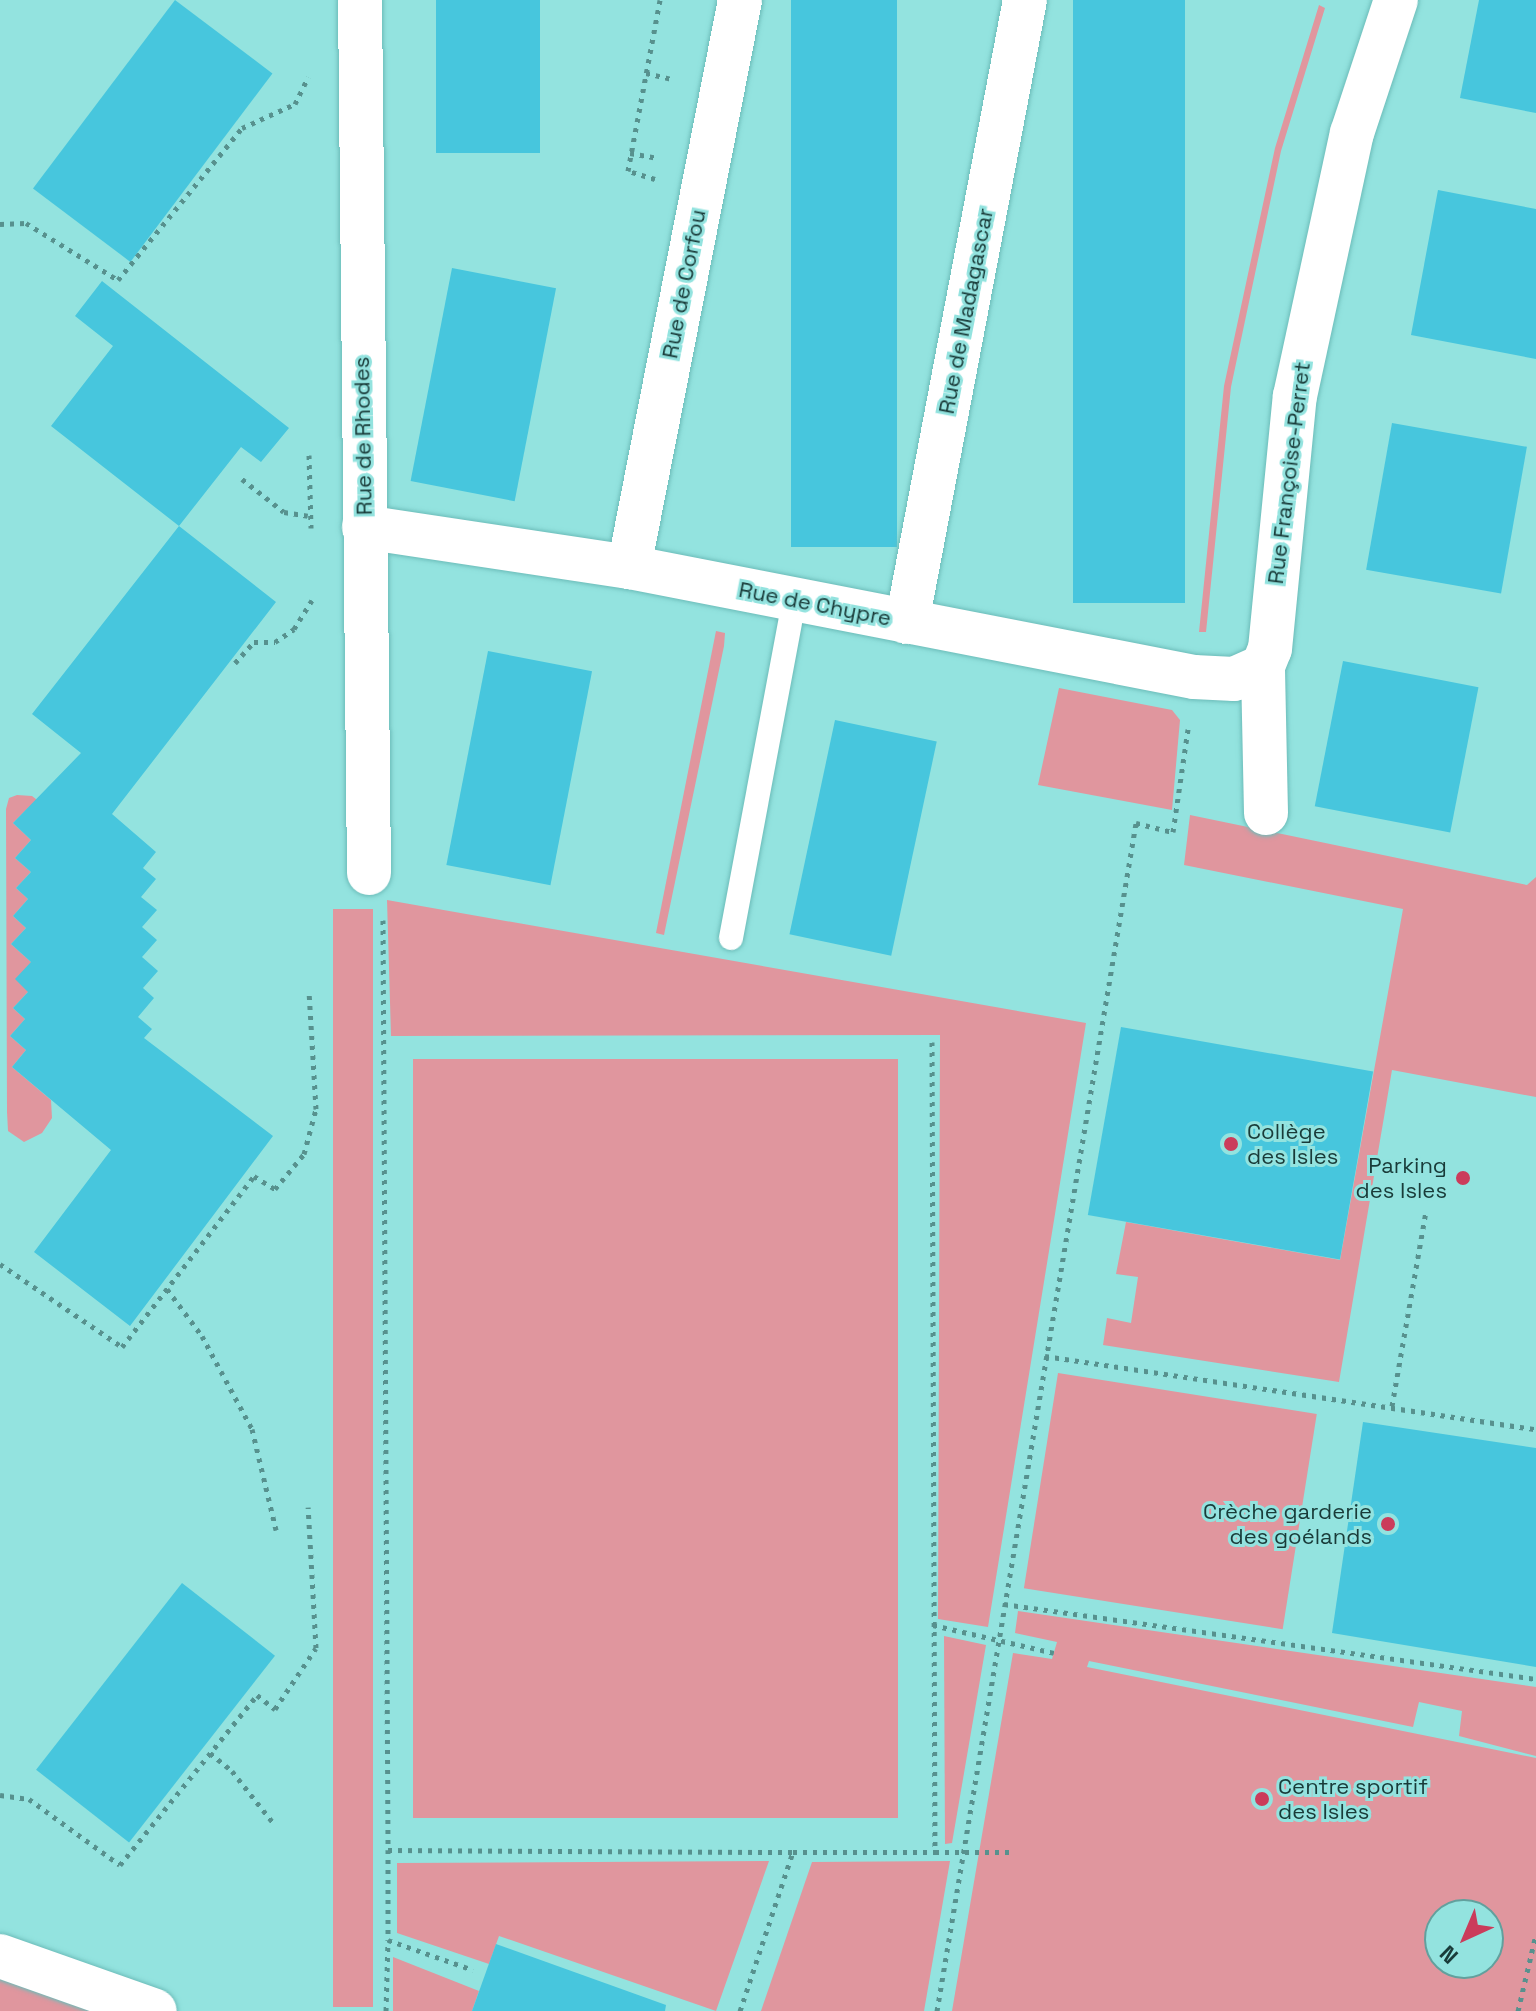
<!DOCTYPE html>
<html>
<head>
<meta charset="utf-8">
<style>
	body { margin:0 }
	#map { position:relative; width:1536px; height:2011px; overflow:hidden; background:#93e3df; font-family:"Space Grotesk",sans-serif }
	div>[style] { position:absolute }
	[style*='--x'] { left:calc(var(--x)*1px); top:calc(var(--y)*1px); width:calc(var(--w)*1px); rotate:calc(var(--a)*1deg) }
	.green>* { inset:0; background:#e0969e; transform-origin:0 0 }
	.building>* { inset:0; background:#47c6dd; transform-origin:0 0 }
	.path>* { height:5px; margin-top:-2.5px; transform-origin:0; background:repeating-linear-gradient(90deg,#57918e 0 4px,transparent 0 10px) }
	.roads { filter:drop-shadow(0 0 2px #6cbcb9) drop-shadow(0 0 2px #6cbcb9) }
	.lane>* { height:24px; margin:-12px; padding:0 12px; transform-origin:12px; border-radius:12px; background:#fff }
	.street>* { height:44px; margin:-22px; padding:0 22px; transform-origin:22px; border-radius:22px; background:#fff }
	.dots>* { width:22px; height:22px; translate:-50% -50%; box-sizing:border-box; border:4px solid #93e3df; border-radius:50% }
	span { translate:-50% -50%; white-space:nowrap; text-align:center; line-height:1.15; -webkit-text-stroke:6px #93e3df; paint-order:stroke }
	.street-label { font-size:22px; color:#193b39 }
	.poi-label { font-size:22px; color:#193b39 }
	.left { translate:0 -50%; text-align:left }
	.right { translate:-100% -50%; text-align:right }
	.north { position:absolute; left:1424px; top:1899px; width:80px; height:80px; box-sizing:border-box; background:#93e3df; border:2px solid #62a09d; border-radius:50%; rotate:224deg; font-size:22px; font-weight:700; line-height:32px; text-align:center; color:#193b39 }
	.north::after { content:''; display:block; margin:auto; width:28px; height:36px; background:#cb3c5b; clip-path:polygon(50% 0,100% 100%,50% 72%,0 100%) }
</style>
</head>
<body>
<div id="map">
	<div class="green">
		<i style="clip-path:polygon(1319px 5px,1325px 8px,1281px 151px,1231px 387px,1206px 632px,1199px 632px,1224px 386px,1275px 148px)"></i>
		<i style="clip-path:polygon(716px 631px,725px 633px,724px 646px,664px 935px,656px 933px)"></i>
		<i style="clip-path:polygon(1059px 688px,1172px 710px,1180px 720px,1172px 810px,1038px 785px)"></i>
		<i style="clip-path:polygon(17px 795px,32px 796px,59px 817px,29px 807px,13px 823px,31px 840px,15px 858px,31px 872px,16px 888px,28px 899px,13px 916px,26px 928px,11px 944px,31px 962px,28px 992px,13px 1008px,25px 1019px,10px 1036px,26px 1050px,12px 1067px,51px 1100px,52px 1118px,42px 1133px,24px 1142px,8px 1131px,7px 1112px,6px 809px,9px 798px)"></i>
		<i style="clip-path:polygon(1190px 815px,1527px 885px,1536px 877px,1536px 1097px,1392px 1070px,1339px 1382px,1103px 1345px,1107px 1318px,1131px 1323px,1138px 1277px,1116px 1274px,1126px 1222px,1340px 1260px,1403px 909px,1184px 865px)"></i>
		<i style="clip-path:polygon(387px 900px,1086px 1023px,988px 1627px,938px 1619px,940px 1035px,391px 1036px)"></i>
		<i style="left:373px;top:909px;width:1098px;height:40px;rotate:90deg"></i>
		<i style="left:413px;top:1059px;width:485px;height:759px"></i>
		<i style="left:1058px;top:1373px;width:262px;height:218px;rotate:9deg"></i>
		<i style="clip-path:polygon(evenodd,1018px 1611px,1536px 1687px,1536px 1756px,1459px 1736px,1462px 1711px,1419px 1702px,1413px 1727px,1089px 1661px,1087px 1667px,1536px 1758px,1536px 2011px,952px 2011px,1013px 1653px,1052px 1659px,1057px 1642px,1015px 1633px,1018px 1611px,1488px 1915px,1488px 1963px,1440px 1963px,1440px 1915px,1488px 1915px)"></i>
		<i style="clip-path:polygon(944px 1636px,986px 1645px,952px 1843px,945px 1844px)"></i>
		<i style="clip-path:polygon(769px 1861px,716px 2011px,499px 1936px,489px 1964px,397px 1933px,397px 1863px)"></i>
		<i style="clip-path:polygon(950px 1861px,924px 2011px,761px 2011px,812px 1862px)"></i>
		<i style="clip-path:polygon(393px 1957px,479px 1991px,472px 2011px,393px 2011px)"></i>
		<i style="clip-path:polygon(0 1978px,94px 2011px,0 2011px)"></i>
	</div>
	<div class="building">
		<i style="left:175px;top:0;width:122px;height:236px;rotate:37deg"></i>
		<i style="left:436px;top:0;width:104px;height:153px"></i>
		<i style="left:791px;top:0;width:106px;height:547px"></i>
		<i style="left:1073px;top:0;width:112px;height:603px"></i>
		<i style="clip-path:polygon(1479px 0,1536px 0,1536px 113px,1460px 98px)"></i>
		<i style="clip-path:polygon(1438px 190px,1536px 209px,1536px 359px,1411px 335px)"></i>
		<i style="left:452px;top:268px;width:106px;height:217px;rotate:11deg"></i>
		<i style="clip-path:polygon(102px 281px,289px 428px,261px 462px,241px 447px,179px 526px,51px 426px,113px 346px,75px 316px)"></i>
		<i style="left:1392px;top:423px;width:137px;height:149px;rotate:10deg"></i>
		<i style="clip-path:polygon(179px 526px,276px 602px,112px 814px,156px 852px,143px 868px,156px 879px,141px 897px,157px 910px,142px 927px,157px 940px,142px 957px,158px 971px,143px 988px,154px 998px,138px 1017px,152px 1029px,144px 1038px,273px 1136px,130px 1326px,34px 1252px,111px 1150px,12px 1067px,26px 1050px,10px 1036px,25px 1019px,13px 1008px,28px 992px,15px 979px,31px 962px,11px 944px,26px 928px,13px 916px,28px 899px,16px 888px,31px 872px,15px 858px,31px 840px,13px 823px,81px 753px,32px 714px)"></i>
		<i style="left:488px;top:651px;width:106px;height:218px;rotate:11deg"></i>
		<i style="left:1343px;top:661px;width:138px;height:148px;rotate:11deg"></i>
		<i style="left:835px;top:720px;width:104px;height:219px;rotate:12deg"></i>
		<i style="left:1121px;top:1027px;width:256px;height:191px;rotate:10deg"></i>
		<i style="clip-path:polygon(1363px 1422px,1536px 1448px,1536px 1667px,1332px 1633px)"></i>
		<i style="left:182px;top:1583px;width:118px;height:237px;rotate:38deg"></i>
		<i style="clip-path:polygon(496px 1944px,666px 2005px,665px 2011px,472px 2011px)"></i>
	</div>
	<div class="path">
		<i style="--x:646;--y:73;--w:27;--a:13"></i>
		<i style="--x:630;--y:153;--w:27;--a:10"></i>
		<i style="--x:655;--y:179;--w:28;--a:-163"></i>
		<i style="--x:628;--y:171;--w:174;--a:-79.4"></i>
		<i style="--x:0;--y:224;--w:26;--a:-2"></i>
		<i style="--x:26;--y:223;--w:108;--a:31.8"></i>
		<i style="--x:118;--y:280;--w:196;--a:-50.8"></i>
		<i style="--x:242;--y:128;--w:58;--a:-24.4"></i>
		<i style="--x:295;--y:104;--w:30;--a:-64"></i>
		<i style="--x:309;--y:455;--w:73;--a:88.4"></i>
		<i style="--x:242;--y:479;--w:53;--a:38.2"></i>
		<i style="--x:284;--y:512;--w:24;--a:9"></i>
		<i style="--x:235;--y:663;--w:28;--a:-48"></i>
		<i style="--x:254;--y:642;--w:21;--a:0"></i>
		<i style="--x:275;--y:642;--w:23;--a:-34"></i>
		<i style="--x:294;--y:629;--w:34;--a:-58"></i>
		<i style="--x:383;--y:920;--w:930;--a:89.69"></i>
		<i style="--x:388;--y:1850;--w:405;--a:0.3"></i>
		<i style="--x:932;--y:1042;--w:810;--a:89.79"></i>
		<i style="--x:935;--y:1852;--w:76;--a:0"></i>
		<i style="--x:0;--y:1264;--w:148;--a:34.2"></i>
		<i style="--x:122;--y:1347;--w:216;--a:-52.3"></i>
		<i style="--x:254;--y:1176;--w:25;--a:32"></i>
		<i style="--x:275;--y:1189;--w:45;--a:-50.4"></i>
		<i style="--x:304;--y:1154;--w:47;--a:-75.1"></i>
		<i style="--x:316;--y:1109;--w:119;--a:-93.4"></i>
		<i style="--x:167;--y:1289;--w:59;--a:53.3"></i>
		<i style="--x:202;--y:1336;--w:106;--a:61.7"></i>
		<i style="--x:252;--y:1429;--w:104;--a:76.6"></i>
		<i style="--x:1045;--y:1356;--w:496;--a:8.5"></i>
		<i style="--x:1392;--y:1406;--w:197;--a:-80.1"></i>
		<i style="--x:1004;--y:1604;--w:537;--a:8.02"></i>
		<i style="--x:933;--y:1625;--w:124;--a:13"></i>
		<i style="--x:210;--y:1753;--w:28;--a:39"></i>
		<i style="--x:232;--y:1771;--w:69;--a:51.5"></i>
		<i style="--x:0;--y:1795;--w:29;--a:8"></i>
		<i style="--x:29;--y:1799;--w:112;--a:36"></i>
		<i style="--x:120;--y:1865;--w:218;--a:-51.1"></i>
		<i style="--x:257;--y:1695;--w:23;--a:38"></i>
		<i style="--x:275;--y:1709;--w:73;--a:-56.1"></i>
		<i style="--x:316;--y:1648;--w:141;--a:-93.2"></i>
		<i style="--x:388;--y:1850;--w:90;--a:90"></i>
		<i style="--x:388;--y:1940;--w:90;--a:19.4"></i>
		<i style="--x:386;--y:2011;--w:71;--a:-88.4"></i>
		<i style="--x:740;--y:2011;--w:168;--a:-71.6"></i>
		<i style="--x:793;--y:1852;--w:142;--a:0"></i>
		<i style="--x:937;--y:2011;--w:1205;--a:-80.49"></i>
		<i style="--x:1136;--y:823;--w:38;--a:14"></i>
		<i style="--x:1173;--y:832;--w:104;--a:-81.7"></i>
		<i style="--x:1518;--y:2011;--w:79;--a:-76.8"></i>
	</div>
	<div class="roads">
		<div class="lane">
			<i style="--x:731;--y:938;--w:342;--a:-79.4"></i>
		</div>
		<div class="street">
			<i style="--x:360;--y:0;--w:873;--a:89.41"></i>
			<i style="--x:364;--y:527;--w:268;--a:8.6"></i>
			<i style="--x:629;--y:567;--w:576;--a:11.02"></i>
			<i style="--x:1194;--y:677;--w:40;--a:2.9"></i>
			<i style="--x:1234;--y:679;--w:32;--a:-24"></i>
			<i style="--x:629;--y:567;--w:578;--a:-78.92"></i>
			<i style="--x:907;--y:622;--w:633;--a:-79.26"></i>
			<i style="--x:1266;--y:813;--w:147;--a:-91.2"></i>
			<i style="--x:1263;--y:666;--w:18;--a:-68"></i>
			<i style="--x:1270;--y:649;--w:254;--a:-84.4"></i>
			<i style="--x:1295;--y:396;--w:269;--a:-77.8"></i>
			<i style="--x:1352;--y:133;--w:140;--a:-71.7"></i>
			<i style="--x:0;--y:1956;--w:164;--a:19.5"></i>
		</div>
	</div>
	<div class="dots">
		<i style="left:1231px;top:1144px;background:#cb3c5b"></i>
		<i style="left:1463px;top:1178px;background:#cb3c5b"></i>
		<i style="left:1388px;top:1524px;background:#cb3c5b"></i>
		<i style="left:1262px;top:1799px;background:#cb3c5b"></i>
	</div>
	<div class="street-label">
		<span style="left:684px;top:284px;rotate:-79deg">Rue de Corfou</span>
		<span style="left:966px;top:311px;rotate:-79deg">Rue de Madagascar</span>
		<span style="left:363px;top:436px;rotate:-91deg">Rue de Rhodes</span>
		<span style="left:1289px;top:473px;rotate:-83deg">Rue Françoise-Perret</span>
		<span style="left:815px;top:604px;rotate:11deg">Rue de Chypre</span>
	</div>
	<div class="poi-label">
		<span class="left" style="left:1247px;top:1144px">Collège<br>des Isles</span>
		<span class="right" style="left:1447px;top:1178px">Parking<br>des Isles</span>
		<span class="right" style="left:1372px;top:1524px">Crèche garderie<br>des goélands</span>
		<span class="left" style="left:1278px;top:1799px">Centre sportif<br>des Isles</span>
	</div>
	<div class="north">N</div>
</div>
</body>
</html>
